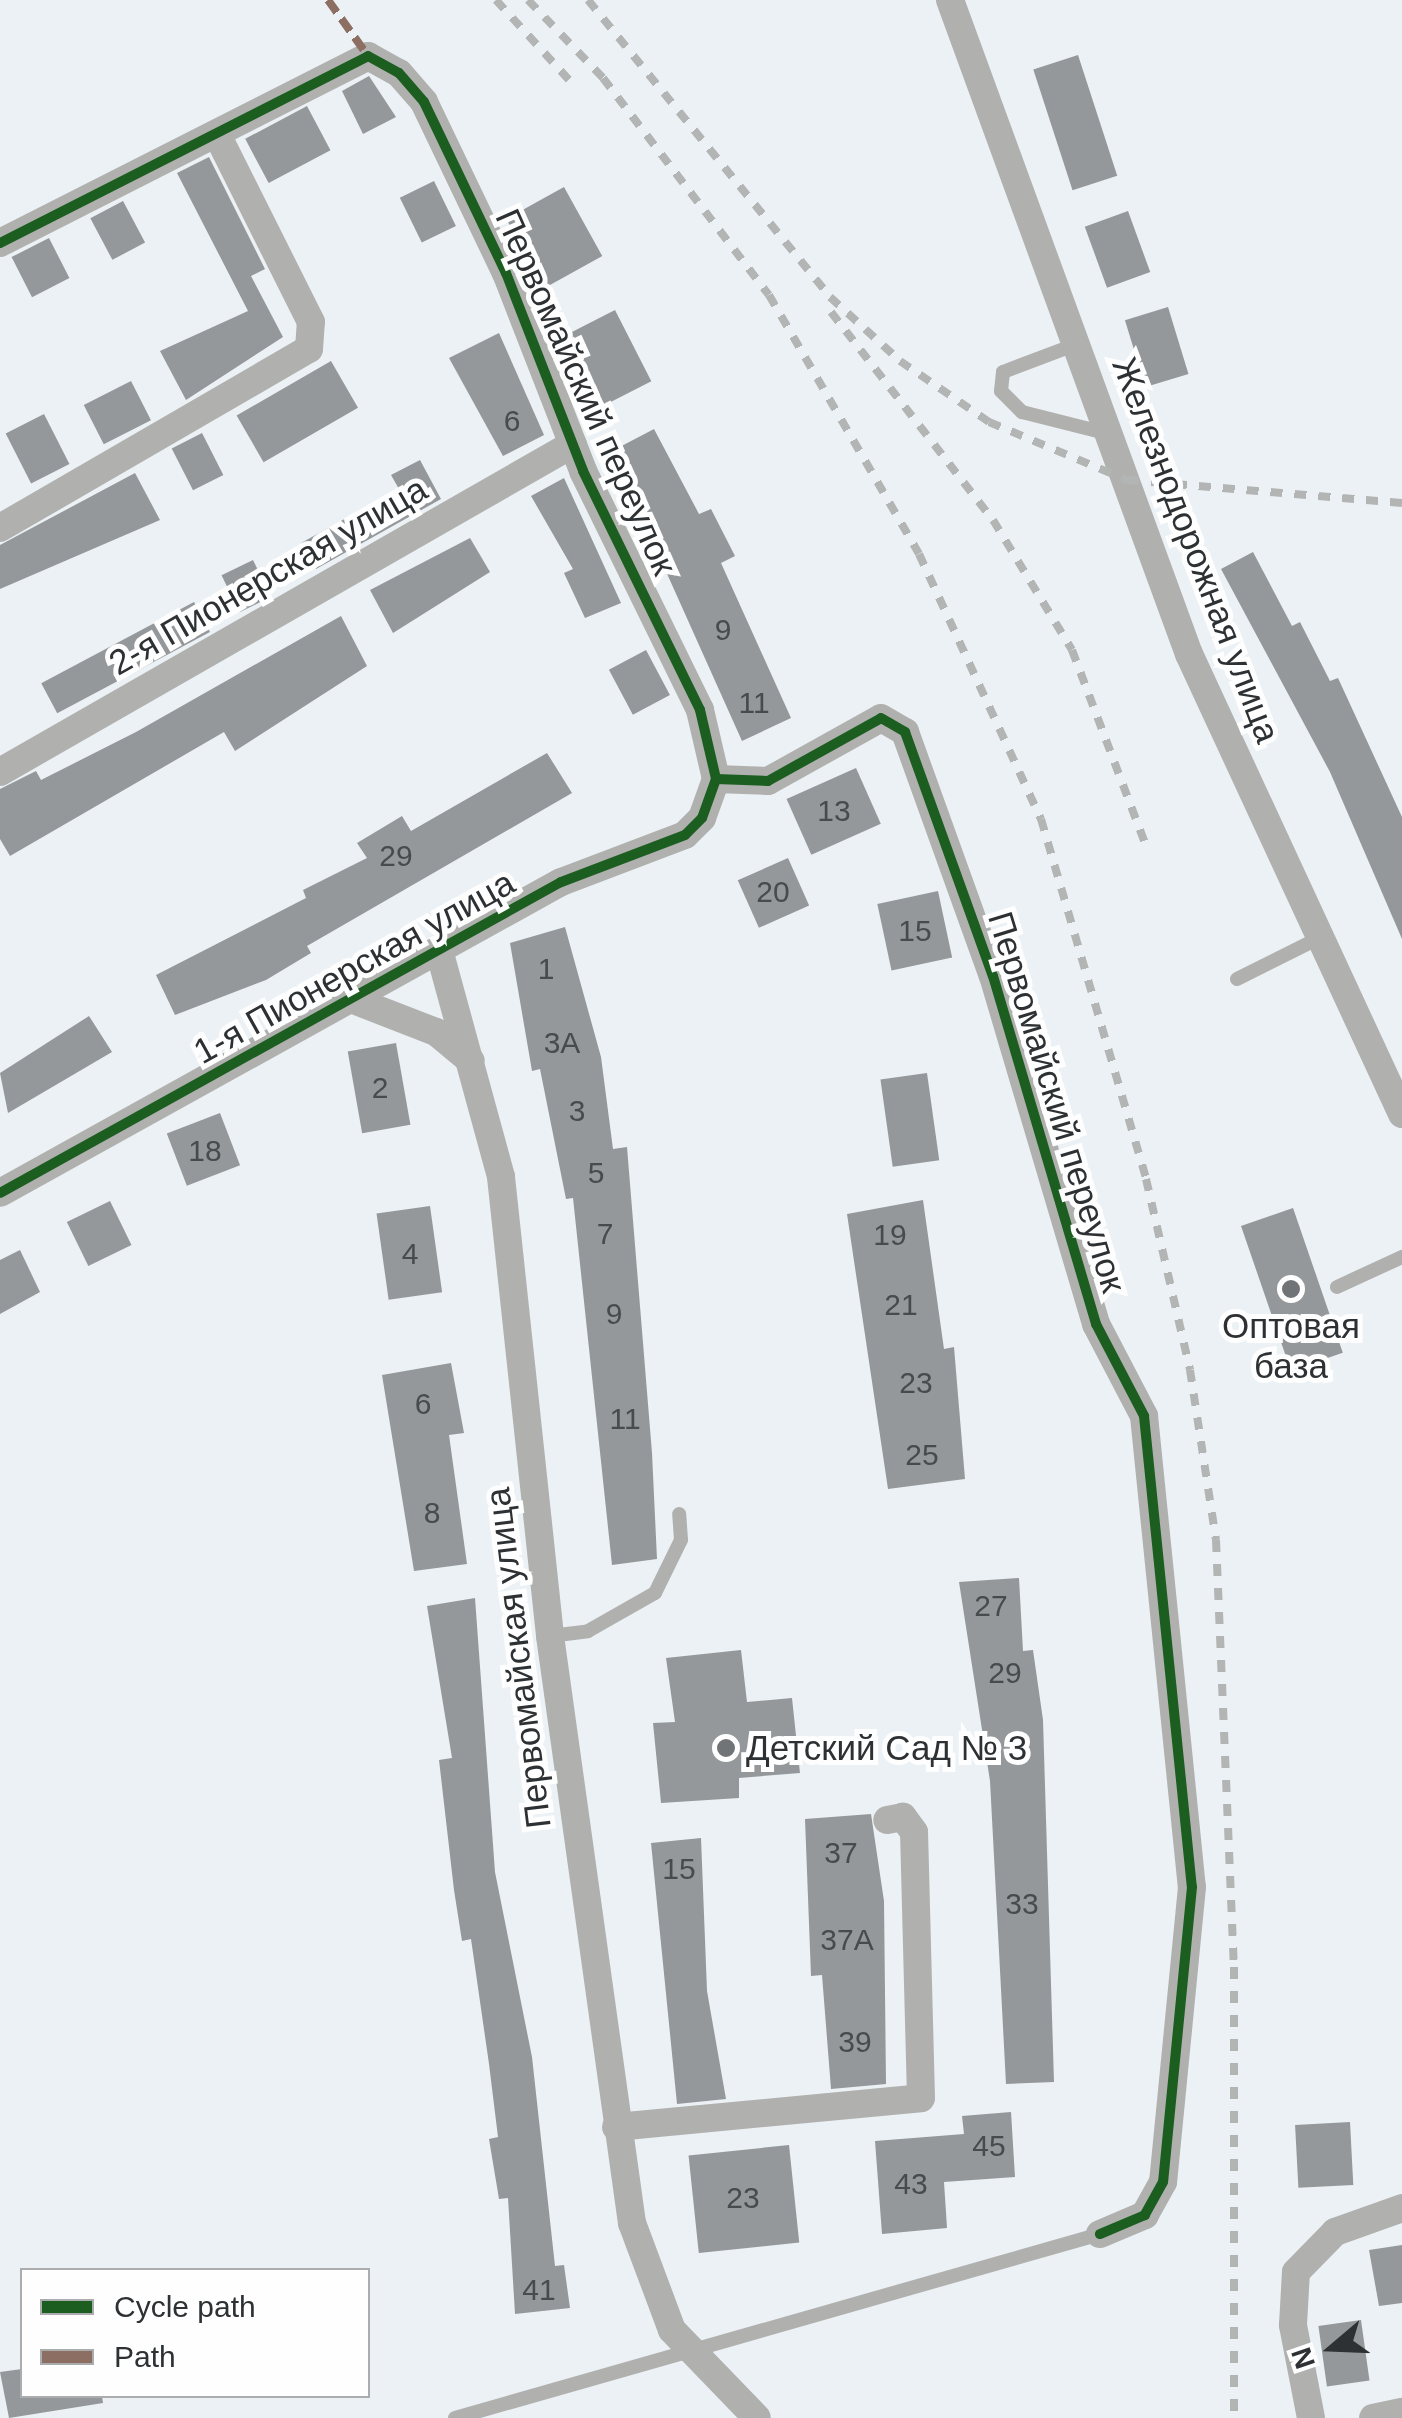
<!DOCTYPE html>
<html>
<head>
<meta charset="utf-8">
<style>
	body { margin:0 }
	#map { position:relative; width:1402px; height:2418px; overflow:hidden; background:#ebf1f4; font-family:Arial,sans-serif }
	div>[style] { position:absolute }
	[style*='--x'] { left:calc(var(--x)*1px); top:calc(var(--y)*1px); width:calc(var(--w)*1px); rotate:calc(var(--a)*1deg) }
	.building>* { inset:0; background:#94989a; transform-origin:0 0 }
	.lane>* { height:14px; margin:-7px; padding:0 7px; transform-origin:7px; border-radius:7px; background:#b0b0af }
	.street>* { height:28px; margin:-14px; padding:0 14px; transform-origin:14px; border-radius:14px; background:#b0b0af }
	.rail>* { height:8px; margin-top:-4px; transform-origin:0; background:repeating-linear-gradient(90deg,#b3b5b5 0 12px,transparent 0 24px) }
	.quiet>* { height:8px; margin-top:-4px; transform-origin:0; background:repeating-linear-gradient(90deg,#8d6e63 0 15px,transparent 0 23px) }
	.cycleway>* { height:10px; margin:-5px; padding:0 5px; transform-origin:5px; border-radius:5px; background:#1b5e20 }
	.dots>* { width:28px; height:28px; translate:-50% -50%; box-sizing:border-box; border:5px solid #fefefe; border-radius:50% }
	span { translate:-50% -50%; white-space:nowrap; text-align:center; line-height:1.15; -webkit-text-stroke:10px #fefefe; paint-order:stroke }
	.number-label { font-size:30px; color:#474b4d }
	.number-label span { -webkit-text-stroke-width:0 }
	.street-label { font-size:35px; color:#2d3133 }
	.poi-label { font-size:35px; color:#2d3133 }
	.left { translate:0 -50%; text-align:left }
	.legend { position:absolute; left:20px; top:2268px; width:350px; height:130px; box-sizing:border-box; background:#fefefe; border:2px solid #aaacad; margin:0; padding:12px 18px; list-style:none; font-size:30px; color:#2d3133 }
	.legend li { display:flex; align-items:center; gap:20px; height:50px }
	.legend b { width:50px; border:2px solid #aaacad }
	.north { position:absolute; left:1282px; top:2298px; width:100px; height:100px; -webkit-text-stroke:8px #fefefe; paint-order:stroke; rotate:251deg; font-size:28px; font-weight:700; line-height:40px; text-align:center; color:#2d3133 }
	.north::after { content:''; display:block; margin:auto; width:35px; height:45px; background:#2d3133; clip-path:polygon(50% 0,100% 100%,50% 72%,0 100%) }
</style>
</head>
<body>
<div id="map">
	<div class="building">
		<i style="left:1078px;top:55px;width:127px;height:47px;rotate:72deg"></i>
		<i style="clip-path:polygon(369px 76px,396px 117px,363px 134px,342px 91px)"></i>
		<i style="left:307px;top:106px;width:50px;height:70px;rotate:62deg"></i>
		<i style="clip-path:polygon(209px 157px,265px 269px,251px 276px,283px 337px,186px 400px,160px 351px,248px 311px,177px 173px)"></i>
		<i style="left:434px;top:181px;width:50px;height:38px;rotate:64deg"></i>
		<i style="left:564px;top:187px;width:79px;height:66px;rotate:61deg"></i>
		<i style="left:123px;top:201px;width:47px;height:37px;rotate:62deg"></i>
		<i style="left:1128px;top:211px;width:65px;height:46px;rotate:70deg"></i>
		<i style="left:49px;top:238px;width:45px;height:42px;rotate:63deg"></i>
		<i style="left:1168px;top:307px;width:70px;height:45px;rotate:73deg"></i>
		<i style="left:615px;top:310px;width:80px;height:56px;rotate:63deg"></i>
		<i style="clip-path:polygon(499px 333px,544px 435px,503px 456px,449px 358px)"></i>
		<i style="left:331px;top:361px;width:54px;height:109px;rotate:60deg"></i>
		<i style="left:131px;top:381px;width:44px;height:53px;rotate:63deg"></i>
		<i style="left:44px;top:414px;width:56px;height:43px;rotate:63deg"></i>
		<i style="clip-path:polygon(654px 429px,699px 514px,711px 509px,735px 556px,721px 563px,791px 718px,742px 741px,612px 451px)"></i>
		<i style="left:202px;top:433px;width:47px;height:34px;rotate:63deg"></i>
		<i style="clip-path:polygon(420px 460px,441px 499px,316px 569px,301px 543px,399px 489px,391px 475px)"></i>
		<i style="clip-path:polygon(135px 473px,160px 520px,0 589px,0 545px)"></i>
		<i style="clip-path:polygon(564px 478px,621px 603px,585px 618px,564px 573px,573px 569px,531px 496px)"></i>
		<i style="clip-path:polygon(470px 538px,490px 572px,393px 633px,370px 590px)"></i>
		<i style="clip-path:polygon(1253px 552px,1292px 626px,1300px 622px,1330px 681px,1338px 678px,1402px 817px,1402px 939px,1330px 772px,1221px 569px)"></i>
		<i style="left:253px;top:560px;width:41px;height:35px;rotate:64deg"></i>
		<i style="left:194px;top:602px;width:34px;height:173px;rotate:62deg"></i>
		<i style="clip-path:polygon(341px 616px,367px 666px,235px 751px,224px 732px,10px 856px,0 839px,0 789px,36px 771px,41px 780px,136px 732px)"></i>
		<i style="left:646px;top:650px;width:51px;height:42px;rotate:62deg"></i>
		<i style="clip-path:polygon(547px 753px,572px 793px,307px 946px,311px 953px,266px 980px,175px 1015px,156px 975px,306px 898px,303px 890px,367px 858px,357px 843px,402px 816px,411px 831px)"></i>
		<i style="left:856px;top:768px;width:61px;height:76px;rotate:66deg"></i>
		<i style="left:788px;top:858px;width:52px;height:55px;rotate:66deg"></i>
		<i style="left:938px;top:891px;width:68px;height:62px;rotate:78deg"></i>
		<i style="clip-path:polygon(565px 927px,601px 1057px,613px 1149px,627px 1147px,652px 1453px,657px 1559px,612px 1565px,573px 1198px,566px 1199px,540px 1069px,532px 1071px,510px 943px)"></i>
		<i style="clip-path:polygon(89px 1016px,112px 1052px,8px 1113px,0 1073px)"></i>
		<i style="left:396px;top:1043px;width:83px;height:49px;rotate:80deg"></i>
		<i style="left:927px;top:1073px;width:88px;height:47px;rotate:82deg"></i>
		<i style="left:220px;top:1113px;width:56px;height:57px;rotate:69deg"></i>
		<i style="clip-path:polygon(923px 1200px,944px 1349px,954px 1347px,965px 1479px,888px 1489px,847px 1214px)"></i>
		<i style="left:110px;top:1201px;width:49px;height:48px;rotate:64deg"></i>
		<i style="left:430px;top:1206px;width:87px;height:54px;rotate:82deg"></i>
		<i style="left:1293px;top:1208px;width:153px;height:55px;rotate:71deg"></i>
		<i style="clip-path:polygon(20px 1250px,40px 1292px,0 1314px,0 1260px)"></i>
		<i style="clip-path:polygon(451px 1363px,464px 1433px,449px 1435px,467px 1564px,414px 1571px,382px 1375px)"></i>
		<i style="clip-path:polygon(1019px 1578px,1023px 1651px,1033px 1650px,1043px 1720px,1054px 2082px,1006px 2084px,990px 1781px,959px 1582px)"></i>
		<i style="clip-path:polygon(475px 1598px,495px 1872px,532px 2057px,555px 2266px,564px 2265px,570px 2308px,515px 2314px,508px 2198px,499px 2199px,489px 2139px,498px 2137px,489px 2064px,471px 1939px,462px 1941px,454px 1890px,439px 1760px,452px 1758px,427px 1606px)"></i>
		<i style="clip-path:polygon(741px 1650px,747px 1702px,792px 1698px,800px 1773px,739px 1778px,739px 1798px,661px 1803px,653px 1723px,675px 1722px,666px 1658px)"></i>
		<i style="clip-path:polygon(871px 1814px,884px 1901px,886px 2084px,831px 2089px,822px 1975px,811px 1976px,805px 1819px)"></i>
		<i style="clip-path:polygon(701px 1838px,707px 1991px,726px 2099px,677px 2104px,651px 1843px)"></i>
		<i style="clip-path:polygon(1011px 2112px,1015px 2177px,944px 2182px,947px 2228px,882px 2234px,875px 2141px,964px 2134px,962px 2116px)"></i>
		<i style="left:1350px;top:2122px;width:63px;height:55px;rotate:87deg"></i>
		<i style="left:789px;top:2145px;width:98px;height:101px;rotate:84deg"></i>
		<i style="clip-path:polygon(1402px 2245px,1402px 2303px,1379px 2306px,1369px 2250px)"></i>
		<i style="left:1361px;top:2320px;width:61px;height:43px;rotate:82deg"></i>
		<i style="clip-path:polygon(22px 2369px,22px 2396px,102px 2396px,103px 2403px,9px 2418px,0 2372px)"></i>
	</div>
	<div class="lane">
		<i style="--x:1077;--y:344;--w:79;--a:159.3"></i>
		<i style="--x:1003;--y:372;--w:19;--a:96"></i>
		<i style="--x:1001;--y:391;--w:30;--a:45"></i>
		<i style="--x:1022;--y:412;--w:90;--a:14.2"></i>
		<i style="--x:1237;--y:979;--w:89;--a:-26.6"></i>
		<i style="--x:1337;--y:1287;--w:72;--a:-24.8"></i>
		<i style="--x:550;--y:1636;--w:38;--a:-7"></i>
		<i style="--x:588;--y:1631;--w:77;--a:-29.6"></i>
		<i style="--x:655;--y:1593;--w:59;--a:-63.9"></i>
		<i style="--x:681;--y:1540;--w:26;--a:-94"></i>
		<i style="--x:455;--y:2418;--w:671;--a:-15.92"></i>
	</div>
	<div class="street">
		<i style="--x:950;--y:0;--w:696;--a:69.93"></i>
		<i style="--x:1189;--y:654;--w:507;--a:65.15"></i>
		<i style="--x:0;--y:243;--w:413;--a:-26.9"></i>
		<i style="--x:368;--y:56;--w:35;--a:29"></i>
		<i style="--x:399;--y:73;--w:38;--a:49"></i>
		<i style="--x:424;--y:102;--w:190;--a:64.4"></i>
		<i style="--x:506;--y:273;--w:212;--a:68.7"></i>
		<i style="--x:583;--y:471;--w:266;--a:63.9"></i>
		<i style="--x:700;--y:710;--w:71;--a:76.9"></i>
		<i style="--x:716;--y:779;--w:41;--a:109.7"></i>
		<i style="--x:702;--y:818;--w:24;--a:135"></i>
		<i style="--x:685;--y:835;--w:133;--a:159.2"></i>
		<i style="--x:561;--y:882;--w:641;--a:151"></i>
		<i style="--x:0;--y:528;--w:357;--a:-30.1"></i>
		<i style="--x:309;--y:349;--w:27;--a:-86"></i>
		<i style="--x:311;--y:322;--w:210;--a:-116.6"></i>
		<i style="--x:0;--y:772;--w:660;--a:-29.79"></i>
		<i style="--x:716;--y:779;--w:52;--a:2.2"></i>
		<i style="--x:768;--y:781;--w:129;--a:-29.1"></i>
		<i style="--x:881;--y:718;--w:28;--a:30"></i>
		<i style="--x:905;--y:732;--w:259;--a:70.2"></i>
		<i style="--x:993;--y:976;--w:363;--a:73.5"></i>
		<i style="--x:1096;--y:1324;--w:104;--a:62.4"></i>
		<i style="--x:1144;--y:1416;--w:473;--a:84.2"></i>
		<i style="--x:1192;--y:1887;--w:296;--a:95.6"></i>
		<i style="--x:1163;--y:2182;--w:38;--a:119"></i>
		<i style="--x:1145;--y:2215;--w:49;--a:157.1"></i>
		<i style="--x:439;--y:950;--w:235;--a:74.7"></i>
		<i style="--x:501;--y:1177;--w:462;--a:83.9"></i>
		<i style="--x:550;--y:1636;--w:593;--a:82.05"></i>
		<i style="--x:632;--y:2223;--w:114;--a:69.5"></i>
		<i style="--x:672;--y:2330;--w:122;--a:46"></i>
		<i style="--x:356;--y:1001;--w:86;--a:21.2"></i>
		<i style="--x:436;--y:1032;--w:45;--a:39.6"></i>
		<i style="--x:616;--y:2127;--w:306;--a:-5.4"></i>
		<i style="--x:921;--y:2098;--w:266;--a:-91.5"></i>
		<i style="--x:914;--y:1832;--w:19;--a:-126"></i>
		<i style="--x:903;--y:1817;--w:16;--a:169"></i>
		<i style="--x:1311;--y:2418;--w:95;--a:-101"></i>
		<i style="--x:1293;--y:2325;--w:53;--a:-86.8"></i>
		<i style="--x:1296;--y:2272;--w:56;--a:-45.7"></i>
		<i style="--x:1335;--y:2232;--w:71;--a:-19.7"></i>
		<i style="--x:1373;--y:2418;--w:30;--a:-12"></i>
	</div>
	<div class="rail">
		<i style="--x:496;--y:0;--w:108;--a:47.6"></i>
		<i style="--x:528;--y:0;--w:108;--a:46.1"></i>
		<i style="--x:603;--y:78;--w:273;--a:52.6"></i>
		<i style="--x:769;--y:295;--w:299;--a:59.9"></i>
		<i style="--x:919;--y:554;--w:292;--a:65.3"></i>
		<i style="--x:1041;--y:819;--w:375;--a:73.7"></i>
		<i style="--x:1146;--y:1179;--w:196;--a:77"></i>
		<i style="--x:1190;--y:1370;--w:172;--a:81.3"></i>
		<i style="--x:1216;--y:1540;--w:427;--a:87.6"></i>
		<i style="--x:1234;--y:1967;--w:451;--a:90"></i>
		<i style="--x:588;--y:0;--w:383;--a:50.8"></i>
		<i style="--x:830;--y:297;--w:95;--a:42.4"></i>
		<i style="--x:900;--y:361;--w:108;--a:34.4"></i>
		<i style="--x:989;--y:422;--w:150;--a:22.8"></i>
		<i style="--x:1127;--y:480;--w:276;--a:4.8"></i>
		<i style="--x:831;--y:312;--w:264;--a:52.1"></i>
		<i style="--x:993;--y:520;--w:152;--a:58.7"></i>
		<i style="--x:1072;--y:650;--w:213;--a:69.3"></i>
	</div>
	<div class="quiet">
		<i style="--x:328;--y:0;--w:69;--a:54.5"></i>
	</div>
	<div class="cycleway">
		<i style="--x:0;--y:243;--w:413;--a:-26.9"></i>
		<i style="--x:368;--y:56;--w:35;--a:29"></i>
		<i style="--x:399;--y:73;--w:38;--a:49"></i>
		<i style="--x:424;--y:102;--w:190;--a:64.4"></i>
		<i style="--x:506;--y:273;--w:212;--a:68.7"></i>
		<i style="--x:583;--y:471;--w:266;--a:63.9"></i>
		<i style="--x:700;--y:710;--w:71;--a:76.9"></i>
		<i style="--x:716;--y:779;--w:41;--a:109.7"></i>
		<i style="--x:702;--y:818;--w:24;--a:135"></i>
		<i style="--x:685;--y:835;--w:133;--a:159.2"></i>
		<i style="--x:561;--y:882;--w:641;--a:151"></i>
		<i style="--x:716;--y:779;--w:52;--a:2.2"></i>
		<i style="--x:768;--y:781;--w:129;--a:-29.1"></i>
		<i style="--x:881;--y:718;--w:28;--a:30"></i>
		<i style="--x:905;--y:732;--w:259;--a:70.2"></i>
		<i style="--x:993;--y:976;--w:363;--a:73.5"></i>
		<i style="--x:1096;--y:1324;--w:104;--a:62.4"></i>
		<i style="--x:1144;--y:1416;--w:473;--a:84.2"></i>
		<i style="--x:1192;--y:1887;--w:296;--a:95.6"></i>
		<i style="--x:1163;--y:2182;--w:38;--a:119"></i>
		<i style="--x:1145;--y:2215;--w:49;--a:157.1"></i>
	</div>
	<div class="dots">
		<i style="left:1291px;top:1289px;background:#707477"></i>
		<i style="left:726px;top:1748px;background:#707477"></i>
	</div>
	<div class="number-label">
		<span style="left:512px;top:421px">6</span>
		<span style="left:723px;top:630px">9</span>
		<span style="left:754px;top:703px">11</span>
		<span style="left:834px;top:811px">13</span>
		<span style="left:396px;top:856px">29</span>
		<span style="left:773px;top:892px">20</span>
		<span style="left:915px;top:931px">15</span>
		<span style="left:546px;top:969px">1</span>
		<span style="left:562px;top:1043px">3А</span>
		<span style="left:380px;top:1088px">2</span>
		<span style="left:577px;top:1111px">3</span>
		<span style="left:205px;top:1151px">18</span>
		<span style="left:596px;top:1173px">5</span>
		<span style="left:605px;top:1234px">7</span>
		<span style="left:890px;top:1235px">19</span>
		<span style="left:410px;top:1254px">4</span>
		<span style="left:901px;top:1305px">21</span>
		<span style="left:614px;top:1314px">9</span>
		<span style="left:916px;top:1383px">23</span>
		<span style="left:423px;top:1404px">6</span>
		<span style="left:625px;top:1419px">11</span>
		<span style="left:922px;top:1455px">25</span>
		<span style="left:432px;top:1513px">8</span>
		<span style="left:991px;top:1606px">27</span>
		<span style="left:1005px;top:1673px">29</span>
		<span style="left:841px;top:1853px">37</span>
		<span style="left:679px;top:1869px">15</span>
		<span style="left:1022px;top:1904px">33</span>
		<span style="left:847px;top:1940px">37А</span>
		<span style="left:855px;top:2042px">39</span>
		<span style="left:989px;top:2146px">45</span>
		<span style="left:911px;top:2184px">43</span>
		<span style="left:743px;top:2198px">23</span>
		<span style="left:539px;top:2290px">41</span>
	</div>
	<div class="street-label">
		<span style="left:586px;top:392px;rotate:66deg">Первомайский переулок</span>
		<span style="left:1196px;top:550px;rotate:69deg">Железнодорожная улица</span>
		<span style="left:268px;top:576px;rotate:-30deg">2-я Пионерская улица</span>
		<span style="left:354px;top:967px;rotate:-29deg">1-я Пионерская улица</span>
		<span style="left:1057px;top:1102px;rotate:73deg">Первомайский переулок</span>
		<span style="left:518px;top:1658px;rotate:-97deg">Первомайская улица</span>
	</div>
	<div class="poi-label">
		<span style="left:1291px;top:1346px">Оптовая<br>база</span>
		<span class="left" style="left:746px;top:1748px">Детский Сад № 3</span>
	</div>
	<ul class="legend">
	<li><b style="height:12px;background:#1b5e20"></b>Cycle path</li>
	<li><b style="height:12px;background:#8d6e63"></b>Path</li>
	</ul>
	<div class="north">N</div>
</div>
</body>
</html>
